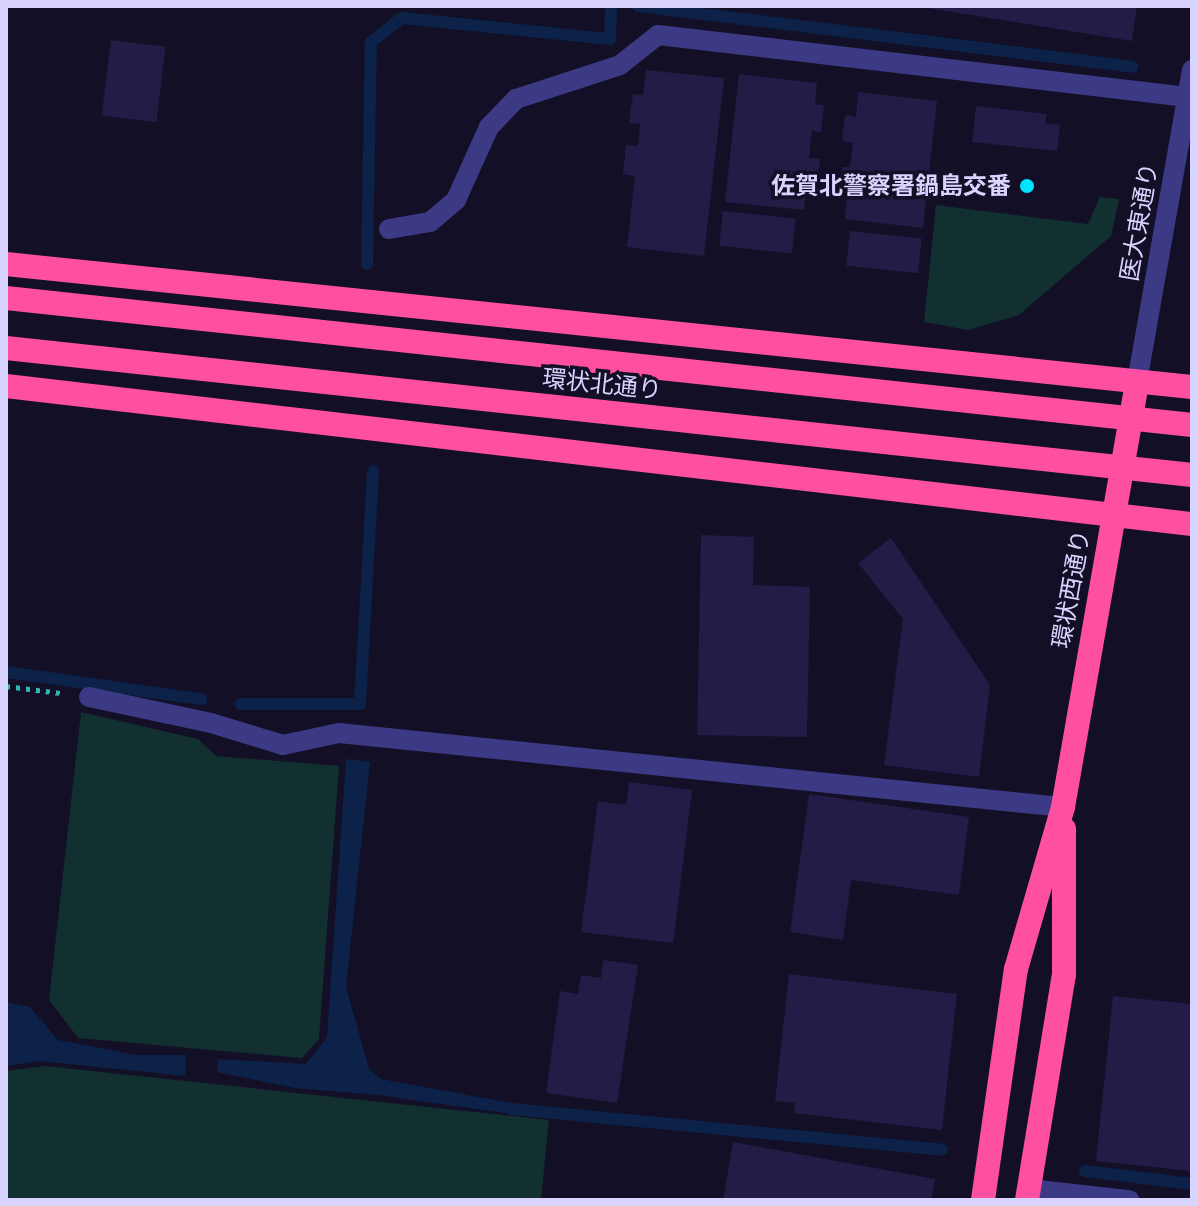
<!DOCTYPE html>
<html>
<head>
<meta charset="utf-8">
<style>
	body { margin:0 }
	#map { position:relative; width:1198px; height:1206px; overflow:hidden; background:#130f26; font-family:"Public Sans","Noto Sans JP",sans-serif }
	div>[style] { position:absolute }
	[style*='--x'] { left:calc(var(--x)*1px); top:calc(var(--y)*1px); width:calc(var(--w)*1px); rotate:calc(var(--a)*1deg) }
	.green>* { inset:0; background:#12302f }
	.water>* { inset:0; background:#0c2248 }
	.stream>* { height:12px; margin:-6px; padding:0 6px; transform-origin:6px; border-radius:6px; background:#0c2248 }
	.building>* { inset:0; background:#241b47; transform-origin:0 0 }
	.path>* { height:5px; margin-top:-2.5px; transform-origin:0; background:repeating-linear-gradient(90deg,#2fb8b0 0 4px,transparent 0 10px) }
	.minor>* { height:20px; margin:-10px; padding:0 10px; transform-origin:10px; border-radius:10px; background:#3d3a85 }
	.highway>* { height:24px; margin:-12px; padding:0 12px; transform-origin:12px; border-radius:12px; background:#ff4fa3 }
	.highway-bridge>* { height:24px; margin:-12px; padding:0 12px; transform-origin:12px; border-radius:12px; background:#ff4fa3 }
	.dots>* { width:22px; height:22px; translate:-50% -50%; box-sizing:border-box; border:4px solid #130f26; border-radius:50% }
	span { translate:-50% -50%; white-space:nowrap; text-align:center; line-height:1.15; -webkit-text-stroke:7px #130f26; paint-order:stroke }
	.poi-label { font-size:24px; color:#d9d4ff; font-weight:700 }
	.right { translate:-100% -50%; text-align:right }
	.street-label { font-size:24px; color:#d9d4ff }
	.frame { position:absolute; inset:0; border:8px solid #d9d4ff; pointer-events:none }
</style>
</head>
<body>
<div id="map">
	<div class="green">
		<i style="clip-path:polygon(1100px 197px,1119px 199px,1111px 236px,1019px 315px,968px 330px,924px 322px,936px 205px,1088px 224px)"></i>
		<i style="clip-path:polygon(81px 712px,198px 739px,216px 756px,339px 766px,319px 1039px,302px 1058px,78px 1038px,49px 1000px)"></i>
		<i style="clip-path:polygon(45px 1066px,549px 1120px,541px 1200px,6px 1200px,6px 1071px)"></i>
	</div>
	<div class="water">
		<i style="clip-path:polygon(346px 759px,370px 762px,346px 987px,369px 1069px,381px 1079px,528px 1106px,526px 1116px,378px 1095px,294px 1088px,217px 1072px,218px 1059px,306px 1064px,327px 1037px)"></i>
		<i style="clip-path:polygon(6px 1002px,30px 1007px,58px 1040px,137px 1055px,186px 1055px,185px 1076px,40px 1061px,6px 1066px)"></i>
	</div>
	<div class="stream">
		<i style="--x:638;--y:6;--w:498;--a:7"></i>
		<i style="--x:367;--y:264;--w:222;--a:-89"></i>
		<i style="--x:371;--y:42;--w:39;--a:-38"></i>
		<i style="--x:402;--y:18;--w:209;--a:5.8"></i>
		<i style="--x:610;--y:39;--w:33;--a:-88"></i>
		<i style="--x:6;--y:672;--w:197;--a:7.9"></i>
		<i style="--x:241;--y:704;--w:119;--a:0"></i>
		<i style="--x:360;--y:704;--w:233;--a:-86.8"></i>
		<i style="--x:511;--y:1109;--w:433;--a:5.4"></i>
		<i style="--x:1085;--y:1171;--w:108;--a:6.9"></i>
	</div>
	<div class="building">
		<i style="clip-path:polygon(915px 6px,1137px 6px,1132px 41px)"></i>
		<i style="left:111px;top:40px;width:55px;height:76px;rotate:7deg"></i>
		<i style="clip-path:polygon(646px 70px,724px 78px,704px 256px,627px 247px,635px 176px,623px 174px,626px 145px,638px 146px,640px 124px,629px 123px,633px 94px,643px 95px)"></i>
		<i style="clip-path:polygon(739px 74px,817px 83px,815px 104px,824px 105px,821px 132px,812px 131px,809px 158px,820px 159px,817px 183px,807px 182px,804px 210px,725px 202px)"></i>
		<i style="clip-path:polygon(858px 92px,937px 101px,923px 228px,845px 219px,847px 195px,839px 194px,842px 167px,850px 167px,853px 143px,842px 141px,845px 115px,856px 117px)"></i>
		<i style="clip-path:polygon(976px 106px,1047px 114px,1045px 123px,1060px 125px,1057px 151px,972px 142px)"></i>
		<i style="left:723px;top:211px;width:73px;height:35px;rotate:6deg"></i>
		<i style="left:850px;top:231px;width:72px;height:35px;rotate:6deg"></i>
		<i style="clip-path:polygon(701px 535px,754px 537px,753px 585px,810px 587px,807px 737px,697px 735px)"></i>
		<i style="clip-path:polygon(891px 538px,990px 685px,979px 777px,884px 765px,903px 619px,858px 563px)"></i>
		<i style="clip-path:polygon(629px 782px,692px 790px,673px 943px,581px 932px,598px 801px,626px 805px)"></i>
		<i style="clip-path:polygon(809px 794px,969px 817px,959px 895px,851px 880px,843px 940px,790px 932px)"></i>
		<i style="clip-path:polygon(603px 960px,638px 965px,617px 1103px,546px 1093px,560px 991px,578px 994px,581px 975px,601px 978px)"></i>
		<i style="clip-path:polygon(789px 974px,957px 994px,942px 1130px,794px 1113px,795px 1103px,775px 1101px)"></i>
		<i style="clip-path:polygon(1113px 996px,1192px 1004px,1192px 1171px,1096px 1161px)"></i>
		<i style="clip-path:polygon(733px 1142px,935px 1179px,931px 1200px,723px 1200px)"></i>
	</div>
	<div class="path">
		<i style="--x:6;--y:686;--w:55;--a:7.3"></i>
	</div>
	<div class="minor">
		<i style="--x:389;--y:229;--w:42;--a:-9.7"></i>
		<i style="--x:430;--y:222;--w:34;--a:-40"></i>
		<i style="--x:456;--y:200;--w:80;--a:-65.7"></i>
		<i style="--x:489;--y:127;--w:39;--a:-46"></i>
		<i style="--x:516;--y:99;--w:109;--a:-18.1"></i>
		<i style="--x:620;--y:65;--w:48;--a:-38.3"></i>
		<i style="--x:658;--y:35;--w:533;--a:6.68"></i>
		<i style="--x:1137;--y:382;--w:317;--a:-80"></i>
		<i style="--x:89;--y:697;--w:125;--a:12"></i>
		<i style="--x:211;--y:723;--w:75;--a:17"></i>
		<i style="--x:283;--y:745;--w:57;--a:-12.1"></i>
		<i style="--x:339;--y:733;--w:728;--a:5.84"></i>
		<i style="--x:1029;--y:1189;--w:101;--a:6.3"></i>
	</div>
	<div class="highway">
		<i style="--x:6;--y:264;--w:1192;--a:5.92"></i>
		<i style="--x:6;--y:386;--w:1194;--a:6.64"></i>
		<i style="--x:983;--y:1200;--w:233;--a:-81.9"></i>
		<i style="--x:1016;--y:969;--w:169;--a:-73.8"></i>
		<i style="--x:1063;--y:807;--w:431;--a:-80.1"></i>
		<i style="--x:1027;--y:1200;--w:228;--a:-80.7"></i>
		<i style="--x:1064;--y:975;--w:146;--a:-90"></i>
	</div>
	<div class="highway-bridge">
		<i style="--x:6;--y:298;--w:1193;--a:6.11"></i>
		<i style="--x:6;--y:348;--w:1193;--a:6.11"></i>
	</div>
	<div class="dots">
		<i style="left:1027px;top:186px;background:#00e5ff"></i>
	</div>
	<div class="poi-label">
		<span class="right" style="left:1011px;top:186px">佐賀北警察署鍋島交番</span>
	</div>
	<div class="street-label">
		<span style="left:1139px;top:222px;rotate:-80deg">医大東通り</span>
		<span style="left:602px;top:384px;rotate:6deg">環状北通り</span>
		<span style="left:1071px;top:589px;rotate:-80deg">環状西通り</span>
	</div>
	<div class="frame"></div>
</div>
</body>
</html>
